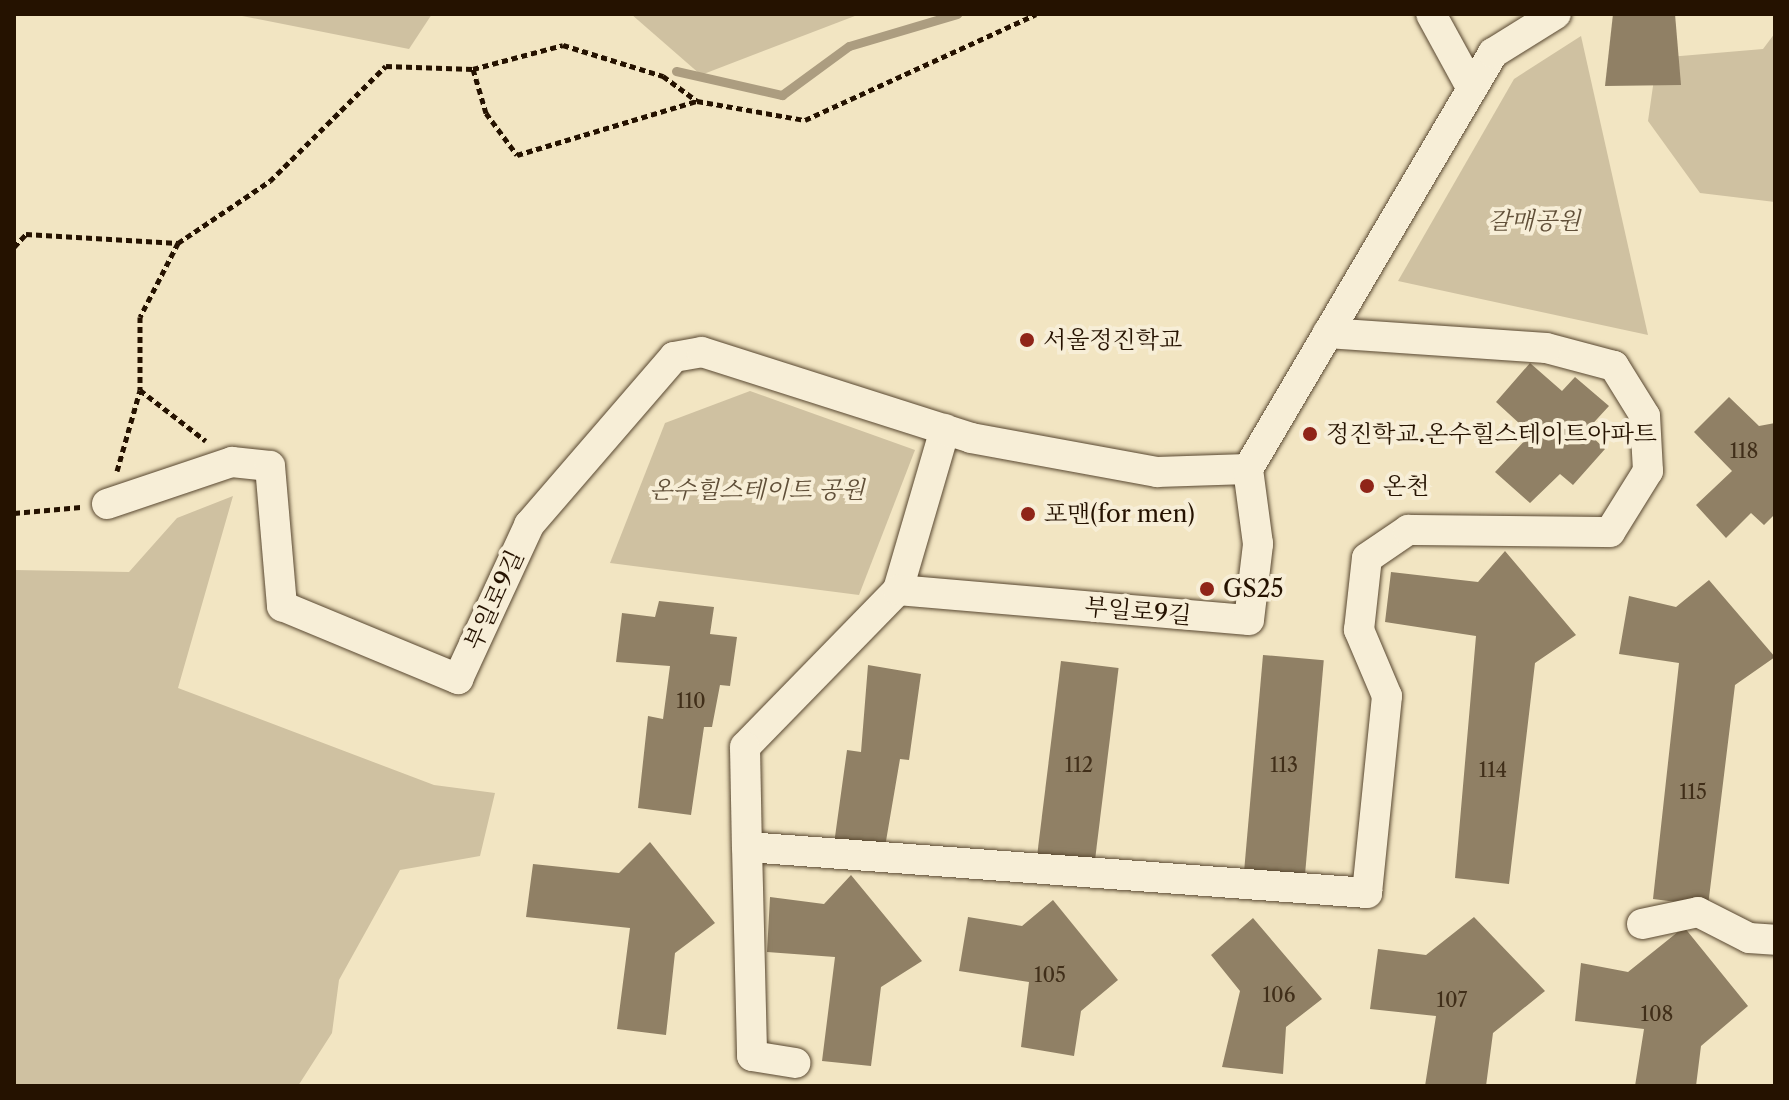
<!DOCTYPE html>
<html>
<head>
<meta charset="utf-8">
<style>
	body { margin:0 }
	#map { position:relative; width:1789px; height:1100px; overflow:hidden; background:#f2e5c2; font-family:"Libre Caslon Text","Noto Serif KR",serif }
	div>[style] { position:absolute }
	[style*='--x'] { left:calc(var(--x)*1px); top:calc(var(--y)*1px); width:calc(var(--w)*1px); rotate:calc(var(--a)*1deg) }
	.green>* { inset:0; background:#cfc1a1 }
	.stream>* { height:9px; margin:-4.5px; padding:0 4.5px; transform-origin:4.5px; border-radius:4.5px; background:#ac9d80 }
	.building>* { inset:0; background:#908065; transform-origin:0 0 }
	.path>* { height:5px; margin-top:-2.5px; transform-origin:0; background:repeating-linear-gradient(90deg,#251200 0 6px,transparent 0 10px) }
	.roads { filter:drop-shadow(0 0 2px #584730) drop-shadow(0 0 2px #584730) }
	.minor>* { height:30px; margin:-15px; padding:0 15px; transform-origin:15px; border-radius:15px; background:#f7eed7 }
	.dots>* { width:22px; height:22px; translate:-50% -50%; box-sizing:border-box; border:4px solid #f7eed7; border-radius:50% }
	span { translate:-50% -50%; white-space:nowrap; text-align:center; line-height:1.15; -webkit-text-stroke:8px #f7eed7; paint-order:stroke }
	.number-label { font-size:20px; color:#402e19 }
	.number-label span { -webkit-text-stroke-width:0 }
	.park-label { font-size:24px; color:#604f38; font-style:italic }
	.poi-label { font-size:24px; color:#251200 }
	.left { translate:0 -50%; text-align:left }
	.street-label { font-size:24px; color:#251200 }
	.frame { position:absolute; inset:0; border:16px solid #251200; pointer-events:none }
</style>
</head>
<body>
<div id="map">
	<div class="green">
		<i style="clip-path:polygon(232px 14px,432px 14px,409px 49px)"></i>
		<i style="clip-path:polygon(631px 14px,860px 14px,701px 75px)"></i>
		<i style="clip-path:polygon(1775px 33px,1775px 202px,1700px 193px,1648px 121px,1657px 58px,1763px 49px)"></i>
		<i style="clip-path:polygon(1581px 36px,1648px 335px,1398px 281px,1514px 79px)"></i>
		<i style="clip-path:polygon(750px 391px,915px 450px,859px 595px,610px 563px,665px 423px)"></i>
		<i style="clip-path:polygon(233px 496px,178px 688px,434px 785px,495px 793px,480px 856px,400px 870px,339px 980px,332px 1033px,298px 1086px,14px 1086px,14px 570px,129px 572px,177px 518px)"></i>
	</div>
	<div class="stream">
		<i style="--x:676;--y:71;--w:109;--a:12.8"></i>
		<i style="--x:782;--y:95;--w:83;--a:-36.2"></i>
		<i style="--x:849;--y:46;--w:113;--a:-16.5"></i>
	</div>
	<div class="building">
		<i style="clip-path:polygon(1613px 14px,1675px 14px,1681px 85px,1605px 86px)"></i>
		<i style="clip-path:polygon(1530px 363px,1562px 391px,1575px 377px,1609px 406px,1586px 431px,1605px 449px,1573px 485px,1560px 474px,1530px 503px,1495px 472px,1531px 434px,1496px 402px)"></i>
		<i style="clip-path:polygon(1729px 397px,1759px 426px,1775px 423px,1775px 514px,1764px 525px,1751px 513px,1726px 538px,1696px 505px,1732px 471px,1694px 432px)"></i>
		<i style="clip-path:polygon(1505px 551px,1576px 635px,1535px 663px,1509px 884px,1455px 878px,1476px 636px,1385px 622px,1391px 572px,1478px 582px)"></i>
		<i style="clip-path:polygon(1709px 580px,1775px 657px,1735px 685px,1708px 906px,1653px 899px,1679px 663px,1619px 654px,1629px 596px,1676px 607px)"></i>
		<i style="clip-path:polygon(659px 601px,714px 607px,710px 634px,737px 637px,730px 686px,720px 685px,712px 727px,704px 727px,691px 815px,638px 808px,648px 716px,663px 719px,670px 666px,616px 662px,622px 613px,655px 617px)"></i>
		<i style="left:1263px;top:655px;width:61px;height:216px;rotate:5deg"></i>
		<i style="left:1061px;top:661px;width:58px;height:203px;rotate:7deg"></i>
		<i style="clip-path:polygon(868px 665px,921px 674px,909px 760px,900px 759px,885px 847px,834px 844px,847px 750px,861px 752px)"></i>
		<i style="clip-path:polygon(650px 842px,715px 923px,675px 953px,666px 1035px,617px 1029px,630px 928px,526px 917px,533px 864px,619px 873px)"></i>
		<i style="clip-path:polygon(851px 875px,922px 961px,881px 987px,871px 1066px,822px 1061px,835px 957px,767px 952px,770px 897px,824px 904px)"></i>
		<i style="clip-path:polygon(1053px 900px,1118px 980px,1081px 1011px,1074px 1056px,1021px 1047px,1029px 982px,959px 971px,968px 917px,1022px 926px)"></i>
		<i style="clip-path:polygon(1474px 917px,1545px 991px,1493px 1033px,1486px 1086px,1425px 1086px,1436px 1016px,1370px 1009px,1378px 949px,1426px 955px)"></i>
		<i style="clip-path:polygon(1253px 918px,1322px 999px,1286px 1027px,1283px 1074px,1222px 1067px,1240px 991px,1211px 955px)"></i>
		<i style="clip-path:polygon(1684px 927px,1748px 1006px,1701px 1046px,1696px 1086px,1635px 1086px,1644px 1029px,1575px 1021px,1581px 963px,1628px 972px)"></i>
	</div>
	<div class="path">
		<i style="--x:473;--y:69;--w:46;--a:73.5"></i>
		<i style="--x:486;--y:113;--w:52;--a:53.6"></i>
		<i style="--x:517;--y:155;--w:188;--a:-16.7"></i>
		<i style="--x:178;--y:243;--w:83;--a:117.2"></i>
		<i style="--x:140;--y:317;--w:73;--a:90"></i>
		<i style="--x:140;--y:390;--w:83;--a:37.7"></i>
		<i style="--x:14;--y:247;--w:18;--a:-47"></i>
		<i style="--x:26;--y:234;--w:152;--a:3.4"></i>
		<i style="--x:178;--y:243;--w:111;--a:-34"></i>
		<i style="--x:270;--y:181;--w:163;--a:-44.8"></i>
		<i style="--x:386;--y:66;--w:87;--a:2"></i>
		<i style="--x:473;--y:69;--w:93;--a:-14.9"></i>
		<i style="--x:563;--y:45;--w:105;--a:17.2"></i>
		<i style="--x:663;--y:76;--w:42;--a:36.3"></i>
		<i style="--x:697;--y:101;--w:110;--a:10"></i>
		<i style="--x:805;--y:120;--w:254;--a:-24.6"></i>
		<i style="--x:117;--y:471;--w:84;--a:-74.1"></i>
		<i style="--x:14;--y:513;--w:67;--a:-5.1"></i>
	</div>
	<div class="roads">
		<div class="minor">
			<i style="--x:1431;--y:14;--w:85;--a:61.3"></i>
			<i style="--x:945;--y:429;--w:168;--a:106.3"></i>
			<i style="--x:898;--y:590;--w:219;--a:134.3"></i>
			<i style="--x:745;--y:747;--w:100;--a:88.9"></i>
			<i style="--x:747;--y:847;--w:622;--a:4.24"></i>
			<i style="--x:1367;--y:893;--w:198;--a:-84.2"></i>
			<i style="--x:1387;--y:696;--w:72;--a:-113"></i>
			<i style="--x:1359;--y:630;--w:72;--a:-83.7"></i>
			<i style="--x:1367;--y:558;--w:50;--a:-34.3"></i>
			<i style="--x:1408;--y:530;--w:202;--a:0.6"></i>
			<i style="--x:1610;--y:532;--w:72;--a:-58.1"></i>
			<i style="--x:1648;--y:471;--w:55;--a:-93.1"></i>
			<i style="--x:1645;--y:416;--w:59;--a:-121.8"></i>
			<i style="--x:1614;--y:366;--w:70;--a:-165.2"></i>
			<i style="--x:1546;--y:348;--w:219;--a:-176.1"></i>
			<i style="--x:107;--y:504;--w:132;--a:-18.6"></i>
			<i style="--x:232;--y:462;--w:38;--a:6"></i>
			<i style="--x:270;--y:466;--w:141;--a:85.1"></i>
			<i style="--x:282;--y:606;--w:191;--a:22.5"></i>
			<i style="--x:458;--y:679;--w:170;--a:-65.2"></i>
			<i style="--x:529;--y:525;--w:222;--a:-49.2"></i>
			<i style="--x:674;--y:357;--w:28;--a:-10"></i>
			<i style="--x:702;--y:352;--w:282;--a:17.7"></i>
			<i style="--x:971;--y:438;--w:189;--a:10.4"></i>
			<i style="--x:1157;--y:472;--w:91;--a:-1.9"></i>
			<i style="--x:1248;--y:469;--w:483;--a:-59.5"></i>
			<i style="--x:1493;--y:53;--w:74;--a:-31.8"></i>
			<i style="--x:898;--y:590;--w:352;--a:4.9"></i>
			<i style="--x:1249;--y:620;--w:77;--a:-83.2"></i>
			<i style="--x:1258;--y:544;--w:76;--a:-97.6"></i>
			<i style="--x:747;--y:847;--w:209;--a:88.6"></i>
			<i style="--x:752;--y:1056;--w:44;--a:9.2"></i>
			<i style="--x:1642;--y:924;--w:57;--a:-12.1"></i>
			<i style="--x:1698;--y:912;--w:57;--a:27"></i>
			<i style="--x:1749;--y:938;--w:26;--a:4"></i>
		</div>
	</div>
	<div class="dots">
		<i style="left:1027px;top:340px;background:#8f2418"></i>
		<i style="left:1310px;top:434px;background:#8f2418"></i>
		<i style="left:1367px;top:486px;background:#8f2418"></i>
		<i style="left:1028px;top:514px;background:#8f2418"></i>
		<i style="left:1207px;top:589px;background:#8f2418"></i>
	</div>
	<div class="number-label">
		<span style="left:1744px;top:451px">118</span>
		<span style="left:691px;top:701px">110</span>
		<span style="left:1079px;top:765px">112</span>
		<span style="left:1284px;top:765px">113</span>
		<span style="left:1493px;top:770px">114</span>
		<span style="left:1693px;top:792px">115</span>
		<span style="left:1050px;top:975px">105</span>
		<span style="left:1279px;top:995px">106</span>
		<span style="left:1452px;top:1000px">107</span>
		<span style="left:1657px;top:1014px">108</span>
	</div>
	<div class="park-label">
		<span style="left:1534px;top:221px">갈매공원</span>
		<span style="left:757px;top:490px">온수힐스테이트 공원</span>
	</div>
	<div class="poi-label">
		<span class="left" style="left:1043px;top:340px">서울정진학교</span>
		<span class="left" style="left:1326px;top:434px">정진학교.온수힐스테이트아파트</span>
		<span class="left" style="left:1383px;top:486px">온천</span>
		<span class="left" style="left:1044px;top:514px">포맨(for men)</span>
		<span class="left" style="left:1223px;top:589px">GS25</span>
	</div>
	<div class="street-label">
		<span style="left:494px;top:600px;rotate:-65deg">부일로9길</span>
		<span style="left:1138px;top:611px;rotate:5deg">부일로9길</span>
	</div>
	<div class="frame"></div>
</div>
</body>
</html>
